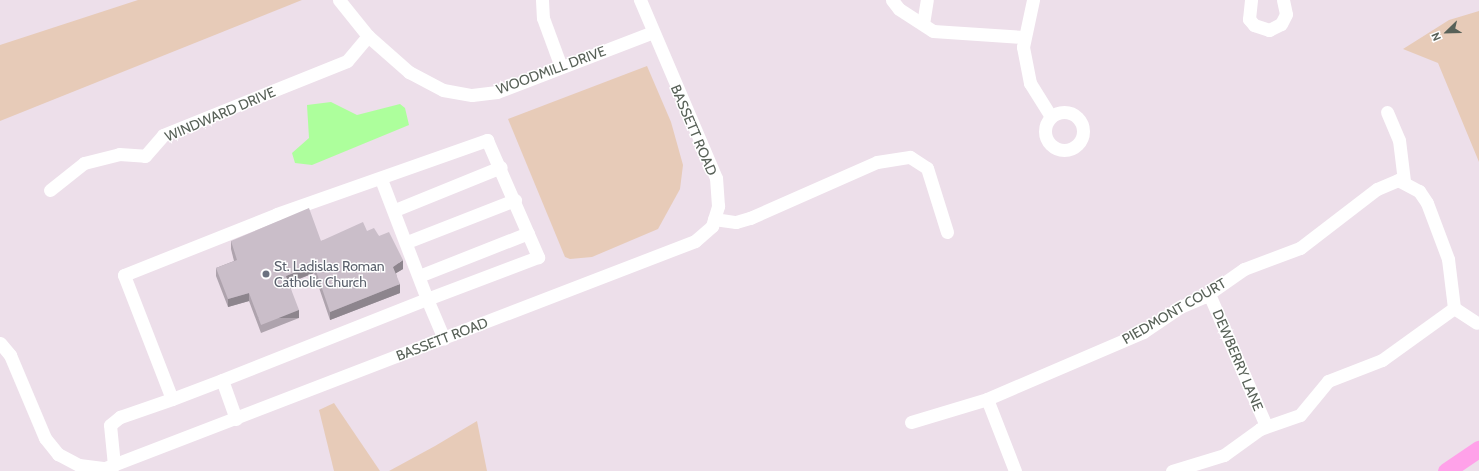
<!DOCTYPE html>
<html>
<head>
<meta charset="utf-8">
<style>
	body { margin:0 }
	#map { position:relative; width:1479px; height:471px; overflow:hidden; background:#eddfea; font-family:Cabin,sans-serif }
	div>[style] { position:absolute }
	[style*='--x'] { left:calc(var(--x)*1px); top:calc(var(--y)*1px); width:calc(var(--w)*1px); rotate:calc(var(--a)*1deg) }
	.green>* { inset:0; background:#e7cbb8 }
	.water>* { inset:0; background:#adff9c }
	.minor>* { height:13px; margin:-6.5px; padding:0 6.5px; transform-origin:6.5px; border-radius:6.5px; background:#fff }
	.minor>.ring { margin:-6.5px; padding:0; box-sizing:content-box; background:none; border:13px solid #fff; border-radius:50% }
	.major>* { height:17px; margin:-8.5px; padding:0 8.5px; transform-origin:8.5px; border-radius:8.5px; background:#ffa1e9 }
	.wall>* { inset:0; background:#aea3ad }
	.shaded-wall>* { inset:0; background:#8d858d; transform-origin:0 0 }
	.building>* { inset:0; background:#cabec9 }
	.dots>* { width:11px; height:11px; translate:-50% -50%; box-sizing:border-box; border:2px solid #fff; border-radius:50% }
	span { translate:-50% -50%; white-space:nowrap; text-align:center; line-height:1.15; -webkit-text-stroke:3px #fff; paint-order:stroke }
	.street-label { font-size:14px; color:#586158 }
	.worship-label { font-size:14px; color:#5b616d }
	.left { translate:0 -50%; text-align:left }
	.north { position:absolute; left:1427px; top:12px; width:40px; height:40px; -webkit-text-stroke:3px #fff; paint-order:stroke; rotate:247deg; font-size:11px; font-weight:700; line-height:16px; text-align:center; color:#586158 }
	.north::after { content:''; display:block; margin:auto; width:14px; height:18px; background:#586158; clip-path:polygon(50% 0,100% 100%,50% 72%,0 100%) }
</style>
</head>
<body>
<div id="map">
	<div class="green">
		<i style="clip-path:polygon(138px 0,302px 0,0 121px,0 45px)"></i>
		<i style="clip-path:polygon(1479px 11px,1479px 162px,1438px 63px,1403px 49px,1449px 20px)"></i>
		<i style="clip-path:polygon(647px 66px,671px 122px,683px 165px,680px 189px,658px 229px,592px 257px,570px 259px,565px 257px,508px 119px)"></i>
		<i style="clip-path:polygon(334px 403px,380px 471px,334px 471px,319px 410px)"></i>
		<i style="clip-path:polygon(477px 421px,487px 471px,389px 471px,435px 446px)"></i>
	</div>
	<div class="water">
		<i style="clip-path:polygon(331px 102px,357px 115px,400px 104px,405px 108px,409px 125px,312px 165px,295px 163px,292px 153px,309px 138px,307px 105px)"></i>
	</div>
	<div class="minor">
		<i style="--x:339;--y:0;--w:46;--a:51.1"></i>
		<i style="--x:368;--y:36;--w:55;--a:41.3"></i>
		<i style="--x:409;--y:72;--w:38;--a:28"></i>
		<i style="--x:443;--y:90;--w:29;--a:10"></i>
		<i style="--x:472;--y:95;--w:25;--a:-7"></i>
		<i style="--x:497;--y:92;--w:167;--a:-21"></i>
		<i style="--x:542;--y:0;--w:18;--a:87"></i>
		<i style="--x:543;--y:18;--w:52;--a:69.8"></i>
		<i style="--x:892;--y:0;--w:11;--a:52"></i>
		<i style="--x:899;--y:9;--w:40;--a:32.9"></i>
		<i style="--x:933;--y:31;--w:90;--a:3.8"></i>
		<i style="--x:1033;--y:0;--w:48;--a:102"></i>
		<i style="--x:1023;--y:47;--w:37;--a:79"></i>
		<i style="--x:1030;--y:83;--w:39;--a:58"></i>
		<i style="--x:1251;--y:0;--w:19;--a:96"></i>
		<i style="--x:1249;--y:19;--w:8;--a:50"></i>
		<i style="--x:1254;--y:25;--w:16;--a:18"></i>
		<i style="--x:1269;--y:30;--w:13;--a:-27"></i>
		<i style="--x:1281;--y:24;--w:11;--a:-63"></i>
		<i style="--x:1286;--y:14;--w:14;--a:-102"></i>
		<i style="--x:923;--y:24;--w:24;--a:-81"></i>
		<i class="ring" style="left:1045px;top:112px;width:25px;height:25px"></i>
		<i style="--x:1387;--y:112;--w:30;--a:67"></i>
		<i style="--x:1399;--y:140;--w:41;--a:83"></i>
		<i style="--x:50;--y:190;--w:43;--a:-38.5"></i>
		<i style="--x:84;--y:163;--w:36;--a:-14"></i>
		<i style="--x:119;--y:154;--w:26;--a:4"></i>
		<i style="--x:145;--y:156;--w:28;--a:-49"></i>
		<i style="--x:163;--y:135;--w:198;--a:-21.9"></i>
		<i style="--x:347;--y:61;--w:33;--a:-50"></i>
		<i style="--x:395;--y:210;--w:114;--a:-22.1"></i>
		<i style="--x:714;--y:219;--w:22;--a:8"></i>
		<i style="--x:736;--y:222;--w:15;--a:-16"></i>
		<i style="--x:750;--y:218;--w:139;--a:-23.8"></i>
		<i style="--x:877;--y:162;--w:33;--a:-9"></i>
		<i style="--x:910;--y:157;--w:20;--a:33"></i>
		<i style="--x:927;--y:168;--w:67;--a:72.6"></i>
		<i style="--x:407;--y:242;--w:116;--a:-21.3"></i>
		<i style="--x:419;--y:276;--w:117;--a:-21.5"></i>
		<i style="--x:1209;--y:294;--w:144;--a:66.6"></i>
		<i style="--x:0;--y:343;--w:16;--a:50"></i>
		<i style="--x:10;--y:355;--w:90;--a:67.1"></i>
		<i style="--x:45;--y:438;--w:21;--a:51"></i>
		<i style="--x:58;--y:454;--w:24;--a:28"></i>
		<i style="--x:79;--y:465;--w:26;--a:7"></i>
		<i style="--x:105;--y:468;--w:632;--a:-21.04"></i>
		<i style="--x:695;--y:241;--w:23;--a:-41"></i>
		<i style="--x:712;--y:226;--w:21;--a:-73"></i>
		<i style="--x:718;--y:206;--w:28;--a:-94"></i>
		<i style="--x:716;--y:178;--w:194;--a:-113.1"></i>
		<i style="--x:222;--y:380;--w:220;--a:-21.6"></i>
		<i style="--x:427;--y:299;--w:129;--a:-111"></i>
		<i style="--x:987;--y:399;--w:77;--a:68.7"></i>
		<i style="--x:236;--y:419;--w:41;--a:-109.7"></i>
		<i style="--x:222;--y:380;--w:53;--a:159.2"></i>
		<i style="--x:172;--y:399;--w:133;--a:-111.2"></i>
		<i style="--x:124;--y:275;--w:165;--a:-21.7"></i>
		<i style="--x:277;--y:214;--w:223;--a:-19.4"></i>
		<i style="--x:487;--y:140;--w:128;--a:66.4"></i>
		<i style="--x:538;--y:257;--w:119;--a:159.3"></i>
		<i style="--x:427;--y:299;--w:43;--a:67"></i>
		<i style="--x:911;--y:422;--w:79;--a:-16.8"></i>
		<i style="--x:987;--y:399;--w:170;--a:-23.2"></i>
		<i style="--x:1143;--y:332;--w:45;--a:-34"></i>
		<i style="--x:1180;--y:307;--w:26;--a:-23"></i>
		<i style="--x:1204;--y:297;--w:49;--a:-35"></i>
		<i style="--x:1244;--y:269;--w:60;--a:-20.6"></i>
		<i style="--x:1300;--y:248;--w:97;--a:-37.5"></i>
		<i style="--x:1377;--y:189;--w:23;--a:-23"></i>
		<i style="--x:1398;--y:180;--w:24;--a:28"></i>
		<i style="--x:1419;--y:191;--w:14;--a:56"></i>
		<i style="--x:1427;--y:203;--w:60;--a:69.4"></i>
		<i style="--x:1448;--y:259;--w:49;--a:83"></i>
		<i style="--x:114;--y:465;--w:40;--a:-95.7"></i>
		<i style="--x:110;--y:425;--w:13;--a:-39"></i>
		<i style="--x:120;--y:417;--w:55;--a:-19.1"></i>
		<i style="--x:1172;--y:471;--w:54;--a:-17.1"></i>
		<i style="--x:1224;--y:455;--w:44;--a:-35.8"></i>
		<i style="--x:1260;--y:429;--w:42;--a:-19.3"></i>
		<i style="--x:1300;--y:415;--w:44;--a:-50.5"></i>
		<i style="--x:1328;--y:381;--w:58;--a:-21.3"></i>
		<i style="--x:1382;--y:360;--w:89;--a:-35.8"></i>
		<i style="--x:1454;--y:308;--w:27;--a:33"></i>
	</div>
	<div class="major">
		<i style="--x:1446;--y:471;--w:40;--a:-34"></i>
	</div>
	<div class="wall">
		<i style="clip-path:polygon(367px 231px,379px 236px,403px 269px,396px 273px,400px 293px,330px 320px,314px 273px,289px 283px,299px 318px,261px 333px,249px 301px,228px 307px,216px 276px,216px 268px,234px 261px,231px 249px,231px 241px,321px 241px)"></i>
	</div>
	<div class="shaded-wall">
		<i style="clip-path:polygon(403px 260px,403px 269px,393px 275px,393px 267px)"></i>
		<i style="clip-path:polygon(314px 265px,314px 273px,286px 284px,286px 276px)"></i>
		<i style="clip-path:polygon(400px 284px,400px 293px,330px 320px,330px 312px)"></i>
		<i style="clip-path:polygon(249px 293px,249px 301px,228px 307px,228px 299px)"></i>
		<i style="left:299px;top:310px;width:8px;height:41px;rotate:90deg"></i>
	</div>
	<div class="building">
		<i style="clip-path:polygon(309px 208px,321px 241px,363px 222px,367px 231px,374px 228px,379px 236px,389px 232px,403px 260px,393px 267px,400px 284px,330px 312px,314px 265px,286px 276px,299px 310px,261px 325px,249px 293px,228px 299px,216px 268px,237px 260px,231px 241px)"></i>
	</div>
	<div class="dots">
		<i style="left:266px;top:274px;background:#6b7280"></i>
	</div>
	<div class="street-label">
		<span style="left:551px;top:70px;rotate:-20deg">WOODMILL DRIVE</span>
		<span style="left:220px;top:114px;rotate:-23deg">WINDWARD DRIVE</span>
		<span style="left:694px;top:130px;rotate:67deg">BASSETT ROAD</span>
		<span style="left:1174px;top:311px;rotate:-30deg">PIEDMONT COURT</span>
		<span style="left:442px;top:339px;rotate:-21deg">BASSETT ROAD</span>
		<span style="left:1238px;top:360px;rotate:67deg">DEWBERRY LANE</span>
	</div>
	<div class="worship-label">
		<span class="left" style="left:274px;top:274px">St. Ladislas Roman<br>Catholic Church</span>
	</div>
	<div class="north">N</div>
</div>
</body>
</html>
